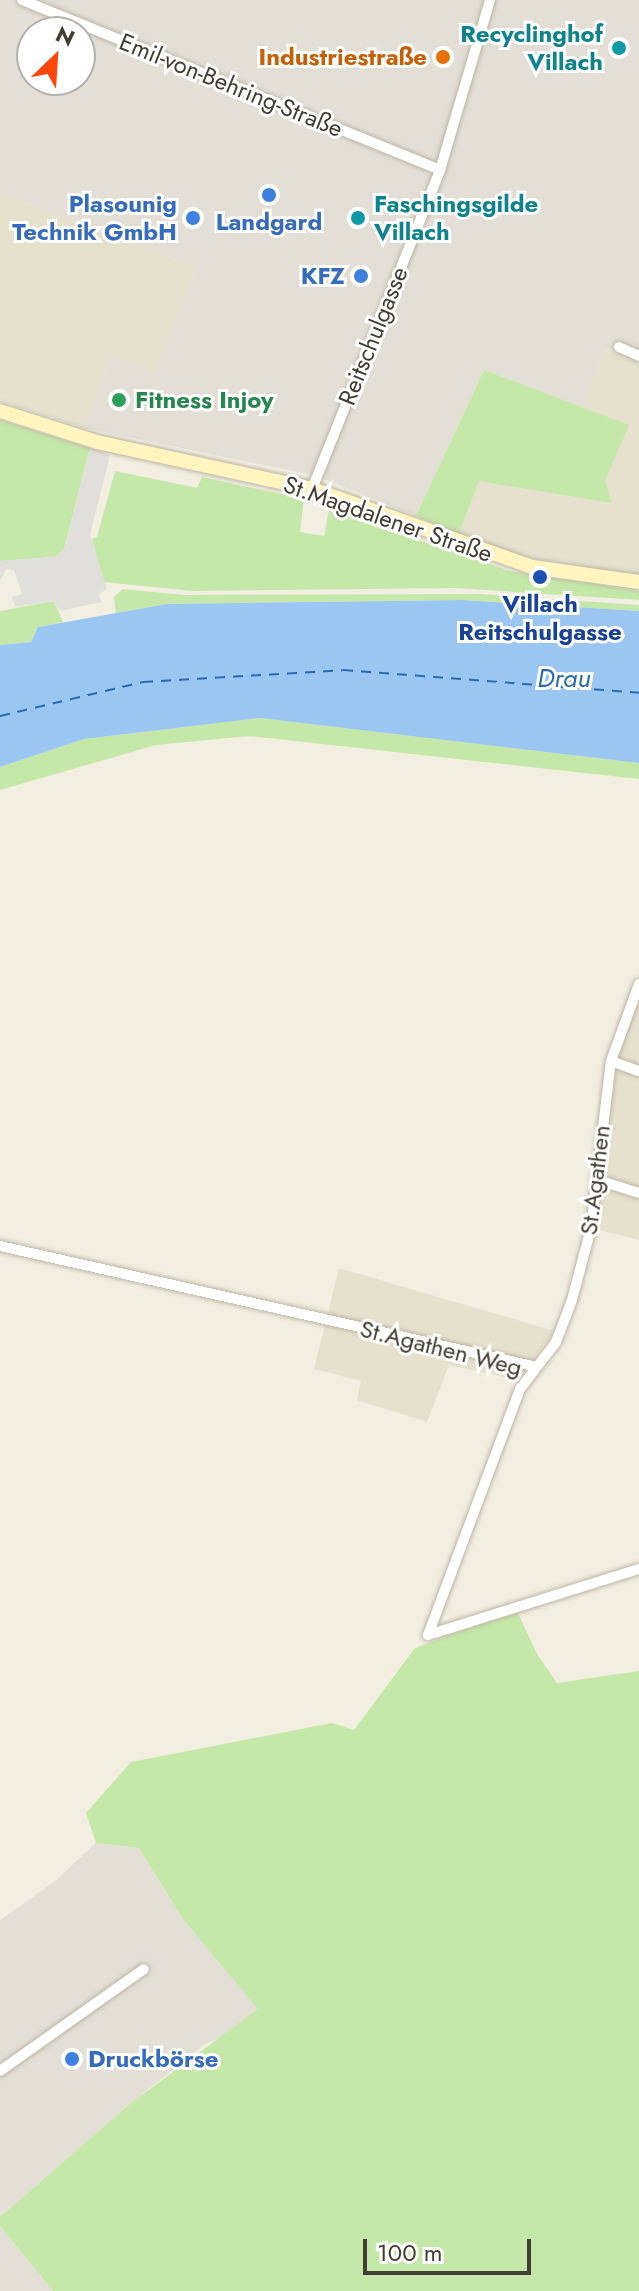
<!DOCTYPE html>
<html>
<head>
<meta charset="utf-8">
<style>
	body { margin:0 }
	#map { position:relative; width:639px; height:2291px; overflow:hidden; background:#f2eee2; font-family:Jost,sans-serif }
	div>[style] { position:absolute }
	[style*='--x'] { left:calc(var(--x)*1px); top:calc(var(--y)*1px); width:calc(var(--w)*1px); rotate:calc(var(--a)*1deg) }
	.residential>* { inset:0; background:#e6e1cf }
	.industrial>* { inset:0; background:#e3dfd7 }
	.green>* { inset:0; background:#c5e8a8 }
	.parking>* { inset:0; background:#e1dfdb }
	.water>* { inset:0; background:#9ac6f2 }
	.ferry>* { height:2px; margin-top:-1px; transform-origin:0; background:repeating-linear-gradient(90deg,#296bb1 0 10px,transparent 0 18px) }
	.roads { filter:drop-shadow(0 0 2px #bdb7a4) drop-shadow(0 0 2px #bdb7a4) }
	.street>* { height:10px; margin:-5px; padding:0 5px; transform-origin:5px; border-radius:5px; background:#fff }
	.secondary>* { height:14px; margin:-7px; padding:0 7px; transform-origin:7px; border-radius:7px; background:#fff5be }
	.dots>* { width:22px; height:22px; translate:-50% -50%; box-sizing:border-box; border:4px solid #fff; border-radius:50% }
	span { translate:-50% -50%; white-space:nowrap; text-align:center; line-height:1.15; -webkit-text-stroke:6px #fff; paint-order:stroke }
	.culture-label { font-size:24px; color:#0d838f; font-weight:700 }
	.right { translate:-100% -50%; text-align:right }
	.left { translate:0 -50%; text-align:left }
	.food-label { font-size:24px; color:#c56008; font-weight:700 }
	.street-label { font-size:24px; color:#433e32 }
	.shop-label { font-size:24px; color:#366cbe; font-weight:700 }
	.leisure-label { font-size:24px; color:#27864d; font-weight:700 }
	.transit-label { font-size:24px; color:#164399; font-weight:700 }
	.water-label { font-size:26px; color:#296bb1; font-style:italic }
	.north { position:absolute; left:16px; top:16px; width:80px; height:80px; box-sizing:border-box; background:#fff; border:2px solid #b4b2ad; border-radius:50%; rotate:25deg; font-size:22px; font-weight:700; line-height:32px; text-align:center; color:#433e32 }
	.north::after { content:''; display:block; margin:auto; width:28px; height:36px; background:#ff470b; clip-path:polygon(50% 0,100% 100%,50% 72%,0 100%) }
	.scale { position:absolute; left:363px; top:2239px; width:168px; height:36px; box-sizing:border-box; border:4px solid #433e32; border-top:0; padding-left:10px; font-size:24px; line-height:28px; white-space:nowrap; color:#433e32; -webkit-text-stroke:6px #fff; paint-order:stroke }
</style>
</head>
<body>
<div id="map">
	<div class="residential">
		<i style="clip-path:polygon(0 193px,196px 267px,155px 373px,111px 355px,84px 428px,0 401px)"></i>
		<i style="clip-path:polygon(606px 348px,639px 363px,639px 575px,524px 557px,459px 534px,479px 481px,605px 481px,628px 425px,581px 407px)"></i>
		<i style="clip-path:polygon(639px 977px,639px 1240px,586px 1227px,606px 1059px)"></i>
		<i style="clip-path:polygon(339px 1268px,555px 1331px,517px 1380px,449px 1365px,427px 1422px,357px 1400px,361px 1381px,314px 1369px)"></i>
	</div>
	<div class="industrial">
		<i style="clip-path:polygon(evenodd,0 0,639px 0,639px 363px,606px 348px,581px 407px,484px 370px,416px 516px,317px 476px,84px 428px,111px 355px,155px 372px,196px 267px,0 193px,0 0,32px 32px,80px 32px,80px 80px,32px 80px,32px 32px)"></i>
		<i style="clip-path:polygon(96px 1843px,139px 1848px,183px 1919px,259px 2009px,230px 2035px,205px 2044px,131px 2103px,0 2217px,0 1920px,54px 1882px)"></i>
		<i style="clip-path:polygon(0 2226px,53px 2291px,0 2291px)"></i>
	</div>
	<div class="green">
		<i style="clip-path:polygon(484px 370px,629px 425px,605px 481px,612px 503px,479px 481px,459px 534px,416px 516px)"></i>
		<i style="clip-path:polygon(0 420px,90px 448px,64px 549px,55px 557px,0 561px)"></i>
		<i style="clip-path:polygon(115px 471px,197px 488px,202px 477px,304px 499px,300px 532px,324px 536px,329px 510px,510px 571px,639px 591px,639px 600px,455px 588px,193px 591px,103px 582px,92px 539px,97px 537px)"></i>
		<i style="clip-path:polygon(123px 589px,185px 595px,481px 594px,639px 605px,639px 611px,463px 600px,167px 604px,116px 613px,114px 597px)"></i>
		<i style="clip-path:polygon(54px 601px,63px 622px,38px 627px,31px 642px,0 645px,0 611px)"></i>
		<i style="clip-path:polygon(260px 718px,639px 763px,639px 779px,249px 736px,156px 745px,0 790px,0 767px,84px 739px)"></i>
		<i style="clip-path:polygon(517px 1611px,537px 1654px,557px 1683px,639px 1671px,639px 2291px,53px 2291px,0 2226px,0 2217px,131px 2103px,258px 2009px,183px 1919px,139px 1848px,96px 1843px,86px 1813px,131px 1762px,332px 1723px,354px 1730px,415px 1648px)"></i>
	</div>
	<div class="parking">
		<i style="clip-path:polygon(90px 448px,110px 455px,90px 534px,107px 589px,99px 594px,101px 602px,60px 611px,53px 601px,16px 607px,12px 597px,22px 594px,14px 570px,6px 569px,0 581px,0 561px,55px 557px,64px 549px)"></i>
	</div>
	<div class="water">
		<i style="clip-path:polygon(463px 600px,639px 611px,639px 763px,260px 718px,84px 739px,0 767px,0 645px,31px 642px,38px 627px,167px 604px)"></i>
	</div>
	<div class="ferry">
		<i style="--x:0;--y:716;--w:147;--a:-13.4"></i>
		<i style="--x:143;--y:682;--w:200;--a:-3.4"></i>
		<i style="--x:343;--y:670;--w:297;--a:4.4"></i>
	</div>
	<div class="roads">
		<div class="street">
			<i style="--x:22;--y:0;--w:451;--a:22.1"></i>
			<i style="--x:619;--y:347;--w:22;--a:24"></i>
			<i style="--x:312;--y:489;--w:344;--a:-68.1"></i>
			<i style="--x:440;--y:170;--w:177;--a:-73.6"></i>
			<i style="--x:611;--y:1061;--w:30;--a:20"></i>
			<i style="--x:598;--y:1180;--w:43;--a:17.6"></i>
			<i style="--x:0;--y:1246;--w:546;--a:12.69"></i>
			<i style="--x:428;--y:1635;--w:263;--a:-69.5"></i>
			<i style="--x:520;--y:1389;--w:59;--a:-52.5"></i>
			<i style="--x:556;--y:1342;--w:45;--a:-69.1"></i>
			<i style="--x:572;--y:1300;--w:74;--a:-75.2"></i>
			<i style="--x:591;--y:1228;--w:168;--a:-83.2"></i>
			<i style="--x:611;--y:1061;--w:82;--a:-70"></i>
			<i style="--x:428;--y:1635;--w:221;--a:-17.4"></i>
			<i style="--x:0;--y:2071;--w:176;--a:-35.3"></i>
		</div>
		<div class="secondary">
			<i style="--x:0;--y:411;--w:102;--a:17.7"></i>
			<i style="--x:97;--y:442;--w:220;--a:12.3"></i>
			<i style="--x:312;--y:489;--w:233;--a:19.5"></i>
			<i style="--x:532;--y:567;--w:108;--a:8"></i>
		</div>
	</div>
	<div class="dots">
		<i style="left:619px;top:48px;background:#0f9aa8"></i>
		<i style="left:443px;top:57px;background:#e8710a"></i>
		<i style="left:269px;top:195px;background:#3f7fe0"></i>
		<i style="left:193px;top:218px;background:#3f7fe0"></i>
		<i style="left:358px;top:218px;background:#0f9aa8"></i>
		<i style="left:361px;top:276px;background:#3f7fe0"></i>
		<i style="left:119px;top:400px;background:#2e9e5b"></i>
		<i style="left:540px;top:577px;background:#1a4fb4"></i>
		<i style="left:72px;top:2059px;background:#3f7fe0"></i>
	</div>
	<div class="culture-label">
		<span class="right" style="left:603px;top:48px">Recyclinghof<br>Villach</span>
		<span class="left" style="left:374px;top:218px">Faschingsgilde<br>Villach</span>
	</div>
	<div class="food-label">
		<span class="right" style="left:427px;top:57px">Industriestraße</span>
	</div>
	<div class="street-label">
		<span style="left:231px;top:85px;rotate:22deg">Emil-von-Behring-Straße</span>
		<span style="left:373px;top:336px;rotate:-68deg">Reitschulgasse</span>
		<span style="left:388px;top:519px;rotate:19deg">St.Magdalener Straße</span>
		<span style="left:595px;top:1180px;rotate:-83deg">St.Agathen</span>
		<span style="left:441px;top:1348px;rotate:14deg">St.Agathen Weg</span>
	</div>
	<div class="shop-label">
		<span class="right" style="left:177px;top:218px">Plasounig<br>Technik GmbH</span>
		<span style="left:269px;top:222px">Landgard</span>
		<span class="right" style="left:345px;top:276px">KFZ</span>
		<span class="left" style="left:88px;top:2059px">Druckbörse</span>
	</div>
	<div class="leisure-label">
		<span class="left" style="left:135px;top:400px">Fitness Injoy</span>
	</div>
	<div class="transit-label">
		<span style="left:540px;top:618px">Villach<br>Reitschulgasse</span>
	</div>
	<div class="water-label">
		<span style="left:564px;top:679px">Drau</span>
	</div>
	<div class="north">N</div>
	<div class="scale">100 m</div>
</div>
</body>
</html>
